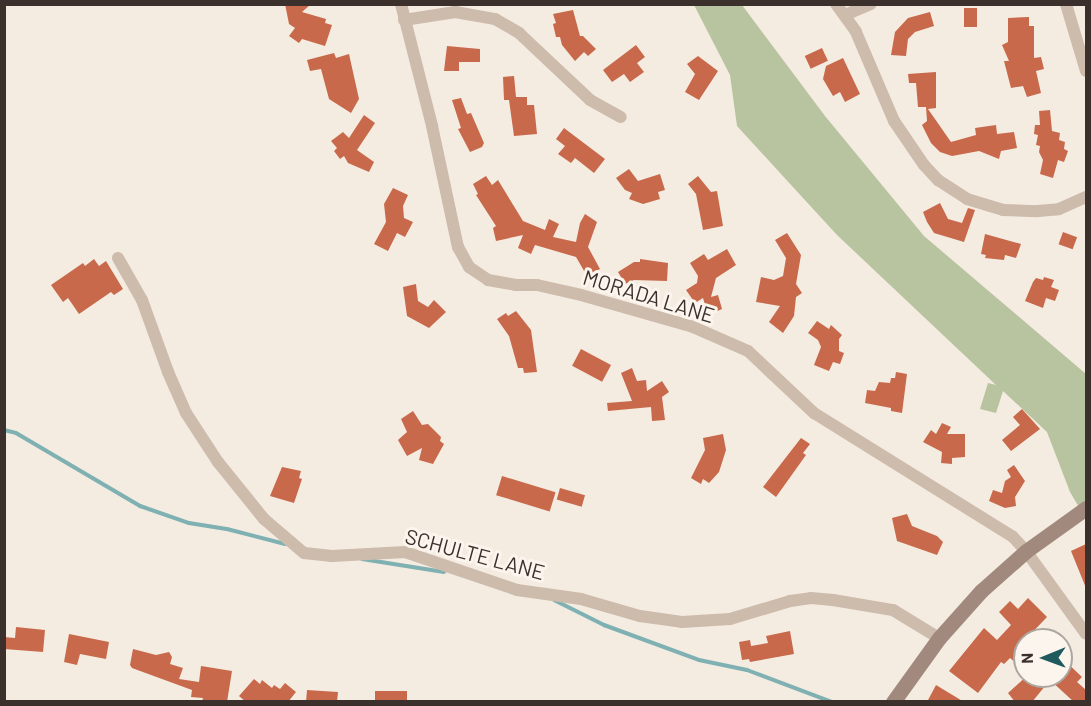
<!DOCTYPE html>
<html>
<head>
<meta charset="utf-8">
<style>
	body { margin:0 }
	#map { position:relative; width:1091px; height:706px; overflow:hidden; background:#f4ebe1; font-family:Barlow,sans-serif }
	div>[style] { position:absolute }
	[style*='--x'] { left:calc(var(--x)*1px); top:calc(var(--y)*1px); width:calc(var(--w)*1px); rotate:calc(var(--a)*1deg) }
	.green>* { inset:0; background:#b8c4a0 }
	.stream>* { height:4px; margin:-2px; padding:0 2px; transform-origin:2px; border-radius:2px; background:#7fb0b2 }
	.building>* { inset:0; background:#c8694b; transform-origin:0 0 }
	.street>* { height:12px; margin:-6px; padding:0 6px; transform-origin:6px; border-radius:6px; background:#cdbbac }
	.secondary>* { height:15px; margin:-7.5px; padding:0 7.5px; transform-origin:7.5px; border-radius:7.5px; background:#a18a7d }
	span { translate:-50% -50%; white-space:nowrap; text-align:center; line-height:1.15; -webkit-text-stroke:6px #fbf5ee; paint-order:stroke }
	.street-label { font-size:21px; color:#3b302b }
	.frame { position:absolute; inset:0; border:6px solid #3b302b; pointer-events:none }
	.north { position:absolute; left:1013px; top:628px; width:60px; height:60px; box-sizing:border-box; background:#fbf5ee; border:2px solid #aea6a0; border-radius:50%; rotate:269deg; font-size:16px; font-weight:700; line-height:24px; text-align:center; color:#3b302b }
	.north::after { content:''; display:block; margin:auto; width:21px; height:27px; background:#1f5a5e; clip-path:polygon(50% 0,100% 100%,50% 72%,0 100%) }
</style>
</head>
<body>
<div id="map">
	<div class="green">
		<i style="clip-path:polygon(694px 5px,742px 5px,825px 116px,924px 236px,1086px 374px,1086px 519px,1070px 492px,1047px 432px,1003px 391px,996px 413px,980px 409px,988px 383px,996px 385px,837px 235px,737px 126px,730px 75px)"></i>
	</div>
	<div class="stream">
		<i style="--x:4;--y:430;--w:12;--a:14"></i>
		<i style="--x:16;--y:433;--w:144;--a:30.5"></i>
		<i style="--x:140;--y:506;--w:52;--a:19.1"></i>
		<i style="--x:189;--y:523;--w:38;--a:9"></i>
		<i style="--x:227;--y:529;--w:60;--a:14.5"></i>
		<i style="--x:362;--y:559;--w:83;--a:9"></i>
		<i style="--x:554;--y:600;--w:56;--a:26.6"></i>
		<i style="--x:604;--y:625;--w:101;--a:20.2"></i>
		<i style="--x:699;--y:660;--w:49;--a:11.8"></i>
		<i style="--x:747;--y:670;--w:91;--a:20.6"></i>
	</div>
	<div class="building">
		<i style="clip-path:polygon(285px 4px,311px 4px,302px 12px,326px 19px,325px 23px,332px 25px,325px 46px,302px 39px,299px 43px,289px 36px,295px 28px,289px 24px)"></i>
		<i style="left:977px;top:8px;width:19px;height:13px;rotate:90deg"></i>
		<i style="clip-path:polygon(573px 10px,580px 36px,583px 36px,596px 49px,588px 56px,584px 52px,575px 61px,562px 45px,560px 37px,556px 37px,553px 24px,556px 23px,553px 14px)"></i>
		<i style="clip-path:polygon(930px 12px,934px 26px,915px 32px,908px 39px,906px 56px,891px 55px,895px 32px,908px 18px)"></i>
		<i style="clip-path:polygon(1029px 17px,1029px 26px,1034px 26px,1034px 58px,1041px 57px,1044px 69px,1036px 71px,1041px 93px,1027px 97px,1023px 86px,1011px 88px,1004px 61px,1009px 61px,1002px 45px,1008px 42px,1008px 18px)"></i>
		<i style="clip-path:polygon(636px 45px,645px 57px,637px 63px,644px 72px,630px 82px,624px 74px,612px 82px,603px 70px)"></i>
		<i style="clip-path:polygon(447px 46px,480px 49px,480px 62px,459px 62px,459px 71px,444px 71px)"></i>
		<i style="left:822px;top:48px;width:14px;height:19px;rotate:65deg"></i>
		<i style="clip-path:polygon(334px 53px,336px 58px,349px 54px,359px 99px,351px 113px,329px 99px,321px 69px,310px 71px,307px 60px)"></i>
		<i style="clip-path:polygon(698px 56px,718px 71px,699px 100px,685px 92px,695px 74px,687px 64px)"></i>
		<i style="clip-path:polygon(843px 58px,860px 94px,845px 102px,840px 92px,833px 96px,823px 79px,826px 66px)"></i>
		<i style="clip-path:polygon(936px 72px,936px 108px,928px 109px,951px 142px,976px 135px,975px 128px,996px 125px,997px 134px,1014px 132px,1017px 148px,1001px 151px,999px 159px,979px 151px,952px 156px,940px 152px,931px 143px,922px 125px,927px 121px,926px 107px,918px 107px,916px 83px,909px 83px,908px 74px)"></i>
		<i style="clip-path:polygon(514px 76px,516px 97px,527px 97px,527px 105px,534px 105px,537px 134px,514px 136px,509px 100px,504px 100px,503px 77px)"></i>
		<i style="clip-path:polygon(461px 98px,467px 114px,471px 113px,484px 143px,482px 147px,470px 152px,458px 129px,461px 128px,452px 100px)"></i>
		<i style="clip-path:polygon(1050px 110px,1052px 131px,1060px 133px,1059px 140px,1065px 142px,1064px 149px,1068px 151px,1064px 162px,1058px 160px,1053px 178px,1040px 174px,1043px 160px,1039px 152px,1040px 146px,1036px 145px,1038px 135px,1034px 134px,1035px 125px,1040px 125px,1039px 111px)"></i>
		<i style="clip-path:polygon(364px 115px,375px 123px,357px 150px,374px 162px,369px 172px,348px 163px,344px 156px,340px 159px,334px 151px,337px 148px,331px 141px,343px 132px,349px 138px)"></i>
		<i style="clip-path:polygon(564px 128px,605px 159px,594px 173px,575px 158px,571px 163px,558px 154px,565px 146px,556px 139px)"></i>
		<i style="clip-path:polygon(629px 169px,638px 181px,660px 174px,665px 190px,658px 192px,660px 199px,643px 204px,629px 199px,632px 193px,625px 190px,616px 178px)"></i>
		<i style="clip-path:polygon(486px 176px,492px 185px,498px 180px,523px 221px,545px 230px,549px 219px,559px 224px,553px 237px,576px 242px,580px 223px,585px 214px,597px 222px,588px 247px,600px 269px,587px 276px,576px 257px,535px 245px,531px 254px,518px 248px,523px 235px,496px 241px,493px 228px,496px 226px,476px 195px,478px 194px,473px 184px)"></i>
		<i style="clip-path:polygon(698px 176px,711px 192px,717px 191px,723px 226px,703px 230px,696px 194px,688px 184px)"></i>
		<i style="clip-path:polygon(393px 188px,408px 195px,403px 206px,404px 218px,413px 222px,405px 237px,397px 233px,388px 251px,374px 244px,386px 222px,384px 204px)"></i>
		<i style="clip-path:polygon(940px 203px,948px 219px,962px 223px,968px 208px,975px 210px,964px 242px,934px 233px,927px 222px,923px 212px)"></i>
		<i style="left:1063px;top:232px;width:15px;height:13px;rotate:20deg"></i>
		<i style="clip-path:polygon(787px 233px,801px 255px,796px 284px,802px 293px,796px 297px,794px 316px,783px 333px,769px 322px,780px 306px,756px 302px,761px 277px,774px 280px,783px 276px,786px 258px,775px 240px)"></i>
		<i style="clip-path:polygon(985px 234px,1021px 244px,1016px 258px,1005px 255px,1004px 260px,985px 258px,986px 255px,981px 254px)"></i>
		<i style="clip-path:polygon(727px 249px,736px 265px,716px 278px,711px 297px,718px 295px,722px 309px,708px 315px,703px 298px,695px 303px,686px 290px,697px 283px,698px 276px,690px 263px,704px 254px,708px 260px)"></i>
		<i style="clip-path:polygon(94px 259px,99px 266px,106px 261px,123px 289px,114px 295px,111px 292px,79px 314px,68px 298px,63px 302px,51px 285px,83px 263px,85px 266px)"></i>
		<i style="clip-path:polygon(640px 259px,668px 263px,667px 281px,634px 280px,625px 284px,618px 272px,634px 262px,640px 262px)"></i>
		<i style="clip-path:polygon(1044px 277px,1054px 280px,1051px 287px,1059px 290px,1055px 301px,1046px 298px,1043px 308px,1025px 301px,1033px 282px,1036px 278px,1043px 280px)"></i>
		<i style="clip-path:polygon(416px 284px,418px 301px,428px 307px,434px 300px,446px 312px,429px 328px,407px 316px,403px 287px)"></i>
		<i style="clip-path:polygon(516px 311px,531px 330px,537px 372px,524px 373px,523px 368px,518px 368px,509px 336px,497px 319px,506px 313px,508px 316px)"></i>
		<i style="clip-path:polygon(817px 321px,829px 329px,831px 325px,842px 335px,839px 339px,839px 351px,844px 353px,840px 364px,833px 362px,829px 371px,814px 365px,821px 347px,818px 340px,808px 333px)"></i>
		<i style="left:581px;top:349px;width:34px;height:19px;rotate:28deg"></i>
		<i style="clip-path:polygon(632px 368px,637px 381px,646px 380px,647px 391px,662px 381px,669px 392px,662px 397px,665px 420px,652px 421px,651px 407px,608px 411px,607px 403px,632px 401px,621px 373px)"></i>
		<i style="clip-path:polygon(896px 372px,907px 374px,902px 413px,891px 411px,891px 408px,865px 403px,867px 390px,875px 391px,879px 382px,890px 383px,891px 378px,895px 378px)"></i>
		<i style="clip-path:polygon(1022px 409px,1040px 429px,1011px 451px,1002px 440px,1020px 425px,1013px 417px)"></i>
		<i style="clip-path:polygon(413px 411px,422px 425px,428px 424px,441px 437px,440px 441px,444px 444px,433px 464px,419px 460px,422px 448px,407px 456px,398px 440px,407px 432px,401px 419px)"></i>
		<i style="clip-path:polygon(942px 423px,951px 427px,947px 434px,965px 434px,965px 457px,952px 458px,952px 464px,941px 463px,942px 452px,923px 442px,931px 430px,936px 434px)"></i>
		<i style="clip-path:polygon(723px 434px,726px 450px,719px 472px,709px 483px,703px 479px,701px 484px,691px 478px,705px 450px,703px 438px)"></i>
		<i style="clip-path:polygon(801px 438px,810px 444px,803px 453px,806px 455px,776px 497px,763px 487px)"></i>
		<i style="clip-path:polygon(1014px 465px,1025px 481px,1015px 497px,1016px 506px,1005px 508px,989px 501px,993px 490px,1002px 493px,1005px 481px,1011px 477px,1007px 470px)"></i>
		<i style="clip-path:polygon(282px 467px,301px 471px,299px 478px,302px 479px,294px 503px,270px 496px)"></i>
		<i style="left:502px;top:476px;width:56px;height:20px;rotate:17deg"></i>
		<i style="left:560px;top:488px;width:26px;height:12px;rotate:16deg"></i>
		<i style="clip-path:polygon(907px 514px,912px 526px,937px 536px,943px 542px,937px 555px,897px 541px,892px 518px)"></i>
		<i style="clip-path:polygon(1086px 544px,1086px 588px,1071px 551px)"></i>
		<i style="clip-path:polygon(1028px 598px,1047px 617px,1025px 640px,1025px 670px,1010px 658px,1004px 664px,1001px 662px,978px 693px,949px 671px,984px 628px,997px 640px,1011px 625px,999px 612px,1010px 601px,1018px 609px)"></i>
		<i style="clip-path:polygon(16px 627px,45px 630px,43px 652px,4px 649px,4px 637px,15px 638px)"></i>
		<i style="clip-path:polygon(790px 631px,794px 654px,750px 662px,749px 659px,742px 660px,739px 642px,750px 640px,751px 646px,768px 643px,766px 636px)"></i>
		<i style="clip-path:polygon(69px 634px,109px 642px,106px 659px,80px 654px,77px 665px,64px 662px)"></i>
		<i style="clip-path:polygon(133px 649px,156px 655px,169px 652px,172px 657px,170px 664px,183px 668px,179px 679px,199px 682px,201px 666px,232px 671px,227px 702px,202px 702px,203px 698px,191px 697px,192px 690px,132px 668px,130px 665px)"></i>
		<i style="clip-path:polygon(1061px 657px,1082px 677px,1077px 682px,1086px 690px,1086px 702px,1074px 702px,1050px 680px,1032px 702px,1015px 702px,1008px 693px,1027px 676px,1061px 676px)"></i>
		<i style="clip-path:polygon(254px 679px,260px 684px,262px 680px,272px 688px,274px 685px,280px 689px,285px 683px,296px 692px,288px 702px,246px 702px,239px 696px)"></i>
		<i style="clip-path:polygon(936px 685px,964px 702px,927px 702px)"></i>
		<i style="clip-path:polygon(307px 690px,338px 692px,337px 702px,306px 702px)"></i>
		<i style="left:375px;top:691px;width:32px;height:11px"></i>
	</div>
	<div class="street">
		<i style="--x:401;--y:4;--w:126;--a:75.7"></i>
		<i style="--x:432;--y:126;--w:124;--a:77.9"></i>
		<i style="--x:458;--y:247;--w:23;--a:61"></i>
		<i style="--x:469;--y:267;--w:23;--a:34"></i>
		<i style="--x:488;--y:280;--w:27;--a:10"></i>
		<i style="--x:515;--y:285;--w:22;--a:0"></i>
		<i style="--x:537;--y:285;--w:45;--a:12.8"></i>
		<i style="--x:581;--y:295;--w:116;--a:15.9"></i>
		<i style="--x:693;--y:327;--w:60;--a:23.6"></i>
		<i style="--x:748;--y:351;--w:91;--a:43.2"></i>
		<i style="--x:814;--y:413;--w:234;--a:31.9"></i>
		<i style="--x:1013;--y:537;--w:19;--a:47"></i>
		<i style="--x:1026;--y:551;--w:102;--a:54.1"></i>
		<i style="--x:836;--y:4;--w:34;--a:54"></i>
		<i style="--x:856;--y:32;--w:97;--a:66.9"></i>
		<i style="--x:894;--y:121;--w:53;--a:55.7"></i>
		<i style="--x:924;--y:165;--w:21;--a:47"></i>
		<i style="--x:938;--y:180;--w:35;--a:33"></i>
		<i style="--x:967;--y:199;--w:38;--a:17"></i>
		<i style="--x:1003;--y:210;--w:35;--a:2"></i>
		<i style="--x:1038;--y:211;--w:21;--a:-5"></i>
		<i style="--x:1059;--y:209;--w:30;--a:-24"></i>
		<i style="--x:1066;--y:4;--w:70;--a:73.4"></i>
		<i style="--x:845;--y:15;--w:28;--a:-23"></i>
		<i style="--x:404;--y:20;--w:52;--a:-8.9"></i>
		<i style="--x:455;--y:12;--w:41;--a:9.9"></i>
		<i style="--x:495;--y:19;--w:28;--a:30"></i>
		<i style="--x:519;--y:33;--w:98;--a:43.3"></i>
		<i style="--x:590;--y:100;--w:35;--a:29"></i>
		<i style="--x:118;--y:258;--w:48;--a:60.3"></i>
		<i style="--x:142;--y:300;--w:77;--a:70.1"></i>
		<i style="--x:168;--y:372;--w:45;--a:66.3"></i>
		<i style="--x:186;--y:413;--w:59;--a:56.9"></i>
		<i style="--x:218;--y:462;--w:73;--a:51.1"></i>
		<i style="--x:264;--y:519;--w:52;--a:40.4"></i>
		<i style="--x:304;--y:553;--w:28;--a:6"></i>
		<i style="--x:332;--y:556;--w:73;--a:-3.1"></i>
		<i style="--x:405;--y:552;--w:118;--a:18.7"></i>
		<i style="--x:517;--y:590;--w:65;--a:8"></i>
		<i style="--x:581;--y:599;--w:61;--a:16.1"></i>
		<i style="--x:640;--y:616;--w:42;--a:8.1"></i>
		<i style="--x:682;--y:622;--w:48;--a:-3.6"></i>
		<i style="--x:730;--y:619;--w:63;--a:-16.7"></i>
		<i style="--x:790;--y:601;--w:21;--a:-8"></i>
		<i style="--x:811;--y:598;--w:22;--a:5"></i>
		<i style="--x:833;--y:600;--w:61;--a:9.5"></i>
		<i style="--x:893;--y:610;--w:54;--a:31.3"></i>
	</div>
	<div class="secondary">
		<i style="--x:893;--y:702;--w:79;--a:-54.3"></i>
		<i style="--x:939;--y:638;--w:63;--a:-48.2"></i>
		<i style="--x:981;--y:591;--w:60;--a:-41.6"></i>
		<i style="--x:1026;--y:551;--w:74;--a:-35.6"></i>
	</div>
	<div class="street-label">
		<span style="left:649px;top:296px;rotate:17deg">MORADA LANE</span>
		<span style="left:475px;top:554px;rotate:15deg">SCHULTE LANE</span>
	</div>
	<div class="frame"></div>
	<div class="north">N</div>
</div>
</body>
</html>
